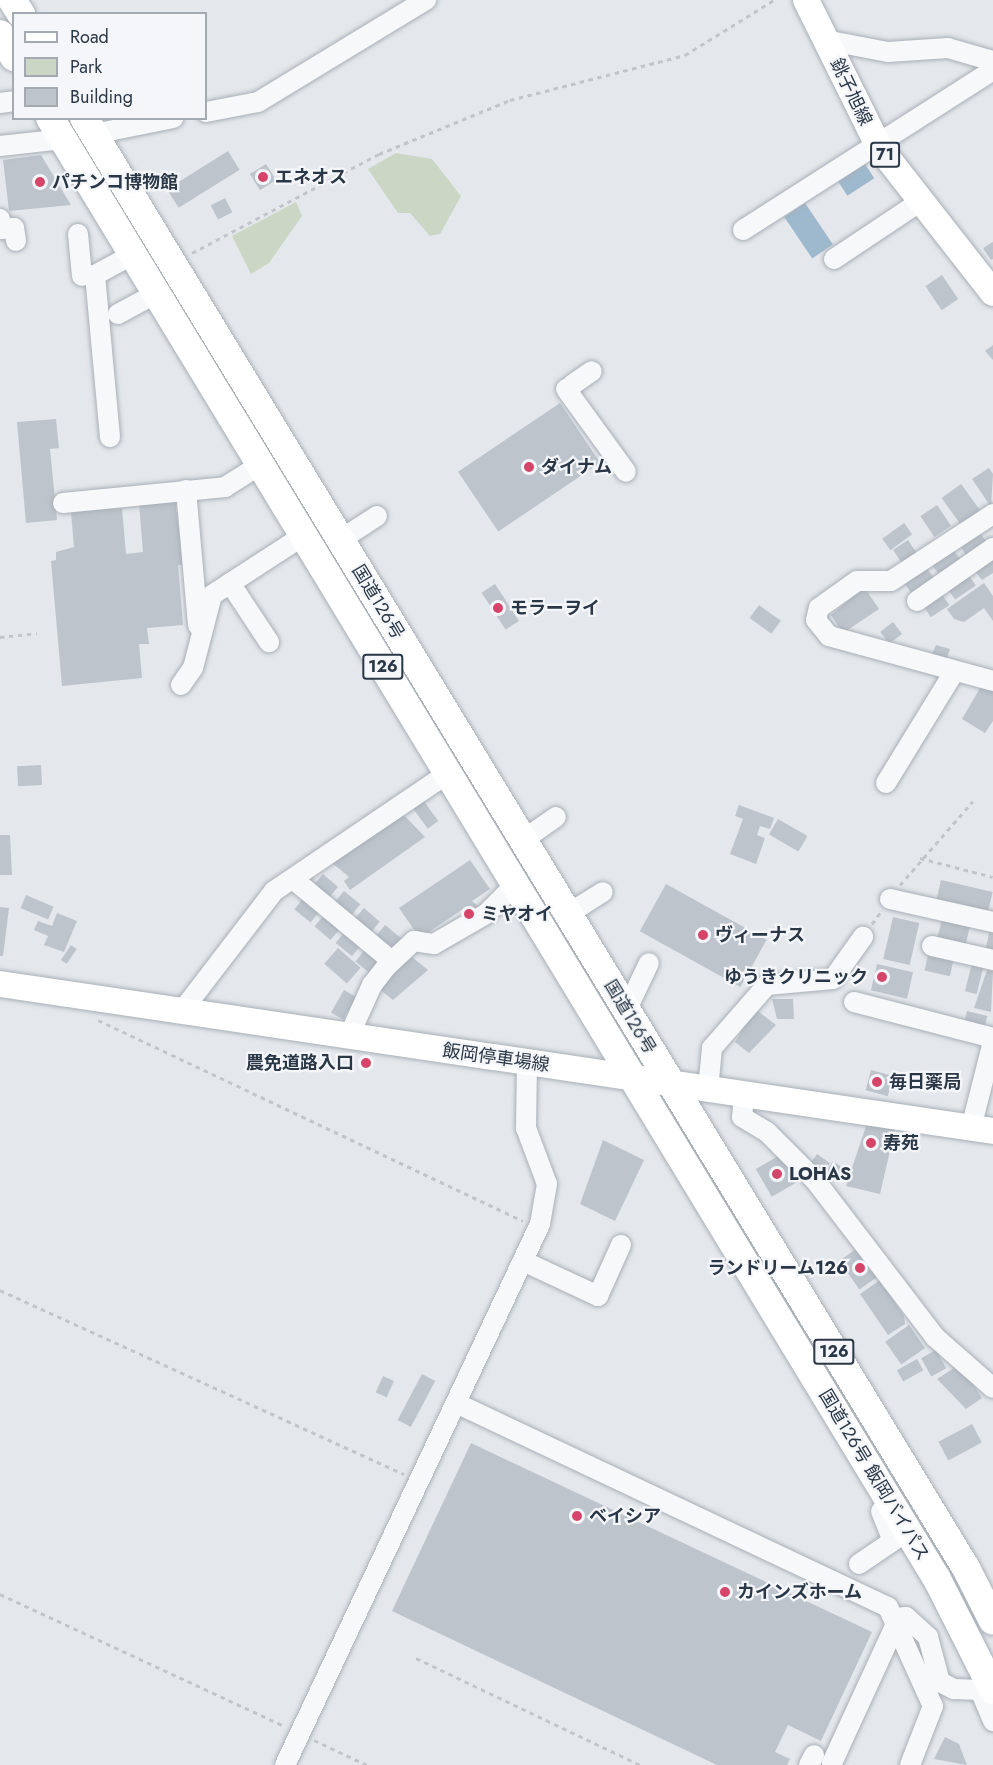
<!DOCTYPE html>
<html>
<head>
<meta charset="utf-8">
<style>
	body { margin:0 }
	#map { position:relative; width:993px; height:1765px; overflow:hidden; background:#e4e8ec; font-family:Jost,"Noto Sans JP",sans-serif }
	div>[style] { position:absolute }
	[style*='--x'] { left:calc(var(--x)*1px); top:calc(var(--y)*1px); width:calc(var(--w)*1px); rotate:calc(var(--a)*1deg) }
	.green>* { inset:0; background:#cbd6c4 }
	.water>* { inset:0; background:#9eb9cd; transform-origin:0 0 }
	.building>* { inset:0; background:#bdc4cc; transform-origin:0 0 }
	.path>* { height:3px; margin-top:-1.5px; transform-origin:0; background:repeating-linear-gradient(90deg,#c2c6cb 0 4.5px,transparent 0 9px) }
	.roads { filter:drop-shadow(0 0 2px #a8afb7) drop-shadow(0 0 2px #a8afb7) }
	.minor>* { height:20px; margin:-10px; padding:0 10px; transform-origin:10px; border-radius:10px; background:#f7f8fa }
	.major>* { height:26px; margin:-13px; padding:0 13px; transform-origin:13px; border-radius:13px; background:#fff }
	.highway>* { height:28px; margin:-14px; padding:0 14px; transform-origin:14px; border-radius:14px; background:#fff }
	.dots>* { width:16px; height:16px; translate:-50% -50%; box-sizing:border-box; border:3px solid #f4f6f9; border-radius:50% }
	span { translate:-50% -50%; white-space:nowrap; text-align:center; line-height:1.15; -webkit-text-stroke:4.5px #f4f6f9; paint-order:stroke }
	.shield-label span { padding:2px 4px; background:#f4f6f9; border:2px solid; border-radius:4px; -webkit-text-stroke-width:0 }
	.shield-label { font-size:16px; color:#2a3746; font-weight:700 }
	.street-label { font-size:18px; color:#2a3746 }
	.poi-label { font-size:18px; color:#2a3746; font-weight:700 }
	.left { translate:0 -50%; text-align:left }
	.right { translate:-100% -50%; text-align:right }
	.legend { position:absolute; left:12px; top:12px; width:195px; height:108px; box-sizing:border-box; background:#f4f6f9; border:2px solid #a3aab1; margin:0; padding:8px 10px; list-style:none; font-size:18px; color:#2a3746 }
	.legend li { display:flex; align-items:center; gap:12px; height:30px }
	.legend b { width:30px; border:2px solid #a3aab1 }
</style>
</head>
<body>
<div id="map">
	<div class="green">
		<i style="clip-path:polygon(396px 153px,432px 159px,461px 196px,440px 234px,430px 236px,410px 213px,398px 213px,368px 169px)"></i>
		<i style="clip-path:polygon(296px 202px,302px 216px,269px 263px,251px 274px,232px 236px)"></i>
	</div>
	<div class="water">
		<i style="left:865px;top:164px;width:17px;height:32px;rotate:57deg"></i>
		<i style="left:805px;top:203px;width:50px;height:25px;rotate:56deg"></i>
	</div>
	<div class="building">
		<i style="left:228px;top:151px;width:22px;height:72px;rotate:58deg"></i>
		<i style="clip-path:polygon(41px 155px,71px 205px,9px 211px,3px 160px)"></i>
		<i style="left:266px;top:164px;width:19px;height:19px;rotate:58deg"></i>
		<i style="left:225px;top:198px;width:16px;height:16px;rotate:63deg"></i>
		<i style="clip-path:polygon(993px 242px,993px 259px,991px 260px,983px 248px)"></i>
		<i style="left:942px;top:275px;width:29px;height:20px;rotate:56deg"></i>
		<i style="clip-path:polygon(993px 345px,993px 360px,985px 351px)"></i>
		<i style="left:560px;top:403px;width:72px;height:123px;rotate:56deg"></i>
		<i style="clip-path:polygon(56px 419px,59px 448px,50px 449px,57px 520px,26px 523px,17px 422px)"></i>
		<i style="clip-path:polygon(989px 468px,993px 474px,991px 507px,972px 479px)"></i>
		<i style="left:961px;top:484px;width:34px;height:24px;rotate:54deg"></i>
		<i style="clip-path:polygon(175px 500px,184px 565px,178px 565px,183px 625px,147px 628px,149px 644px,139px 644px,142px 678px,62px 686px,51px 561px,56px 560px,56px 552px,74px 547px,71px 512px,122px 508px,126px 554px,143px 552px,139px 503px)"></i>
		<i style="left:937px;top:505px;width:25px;height:20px;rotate:56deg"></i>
		<i style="left:904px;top:523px;width:14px;height:27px;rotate:54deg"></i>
		<i style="left:978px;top:530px;width:16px;height:24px;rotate:55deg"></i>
		<i style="left:908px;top:540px;width:18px;height:18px;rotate:56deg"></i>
		<i style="left:952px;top:548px;width:16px;height:26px;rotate:55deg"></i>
		<i style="clip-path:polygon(993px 556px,993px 573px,982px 580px,974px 570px)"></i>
		<i style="left:925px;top:566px;width:15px;height:27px;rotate:53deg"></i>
		<i style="left:968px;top:574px;width:14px;height:25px;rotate:56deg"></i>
		<i style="clip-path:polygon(984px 583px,993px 596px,993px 621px,984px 608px,964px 622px,954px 619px,947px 609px)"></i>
		<i style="left:495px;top:584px;width:44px;height:16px;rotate:57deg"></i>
		<i style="clip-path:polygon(864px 587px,879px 609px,843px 633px,831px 615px)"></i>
		<i style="left:940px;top:591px;width:17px;height:22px;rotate:57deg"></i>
		<i style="left:759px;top:605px;width:27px;height:16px;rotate:36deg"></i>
		<i style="left:893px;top:622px;width:15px;height:16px;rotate:53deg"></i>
		<i style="clip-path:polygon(936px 645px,950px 649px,945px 664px,929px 660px)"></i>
		<i style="clip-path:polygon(983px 683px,993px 685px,993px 721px,985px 733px,962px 719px)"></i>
		<i style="left:41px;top:765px;width:20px;height:24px;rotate:87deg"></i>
		<i style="left:423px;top:800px;width:26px;height:13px;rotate:54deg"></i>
		<i style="clip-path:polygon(739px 805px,774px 818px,770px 829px,760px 826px,757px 835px,765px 838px,756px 864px,730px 854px,743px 819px,735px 816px)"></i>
		<i style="clip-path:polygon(401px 812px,425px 837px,350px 890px,344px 881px,349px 877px,331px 862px)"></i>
		<i style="left:778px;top:819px;width:34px;height:18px;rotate:30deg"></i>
		<i style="clip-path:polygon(0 835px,10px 835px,12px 875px,0 875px)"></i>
		<i style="clip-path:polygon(470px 860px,490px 889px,472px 901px,483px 911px,470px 920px,463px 909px,420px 938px,399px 908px)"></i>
		<i style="left:323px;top:874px;width:20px;height:19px;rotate:41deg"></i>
		<i style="left:941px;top:880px;width:53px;height:19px;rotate:13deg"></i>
		<i style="left:666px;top:884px;width:115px;height:54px;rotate:29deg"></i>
		<i style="left:344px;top:891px;width:21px;height:19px;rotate:39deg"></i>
		<i style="left:26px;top:895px;width:30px;height:14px;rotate:23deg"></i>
		<i style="left:305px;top:896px;width:21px;height:17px;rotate:39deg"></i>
		<i style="clip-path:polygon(0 907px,9px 908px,3px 956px,0 956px)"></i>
		<i style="left:364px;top:908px;width:21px;height:19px;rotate:41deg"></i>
		<i style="left:327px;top:912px;width:21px;height:19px;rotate:41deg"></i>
		<i style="clip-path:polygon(57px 913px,77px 921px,64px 952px,44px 945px,48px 936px,34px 930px,38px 921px,52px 926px)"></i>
		<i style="left:943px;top:915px;width:29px;height:25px;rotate:14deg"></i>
		<i style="left:893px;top:917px;width:27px;height:43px;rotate:13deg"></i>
		<i style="left:385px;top:925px;width:21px;height:19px;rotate:39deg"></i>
		<i style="left:347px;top:929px;width:21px;height:18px;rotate:39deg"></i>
		<i style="clip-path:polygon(990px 929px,993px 929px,993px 949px,986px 948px)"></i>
		<i style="left:71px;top:945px;width:7px;height:18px;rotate:34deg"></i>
		<i style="left:368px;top:946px;width:21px;height:20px;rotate:39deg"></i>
		<i style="left:338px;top:948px;width:30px;height:21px;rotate:41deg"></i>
		<i style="left:929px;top:951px;width:26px;height:20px;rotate:13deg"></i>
		<i style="clip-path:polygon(412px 957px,428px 970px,393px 1000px,378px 988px)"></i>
		<i style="left:972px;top:963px;width:12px;height:29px;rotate:14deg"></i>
		<i style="left:877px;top:964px;width:37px;height:27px;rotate:13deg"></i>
		<i style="clip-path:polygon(987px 970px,993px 971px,991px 1012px,974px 1008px)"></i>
		<i style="left:344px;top:990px;width:14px;height:26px;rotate:30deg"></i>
		<i style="clip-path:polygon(772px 999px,793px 999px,794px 1019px,777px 1019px)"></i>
		<i style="clip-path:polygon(755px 1009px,776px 1025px,749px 1053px,735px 1042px)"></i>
		<i style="left:967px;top:1011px;width:21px;height:14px;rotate:14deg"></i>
		<i style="left:871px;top:1070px;width:23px;height:21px;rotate:15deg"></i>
		<i style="clip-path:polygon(867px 1123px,895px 1129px,880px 1194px,846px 1186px)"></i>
		<i style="clip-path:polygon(603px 1140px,644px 1160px,615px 1221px,580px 1204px)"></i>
		<i style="left:817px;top:1154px;width:16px;height:10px;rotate:35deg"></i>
		<i style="left:780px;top:1155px;width:32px;height:28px;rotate:60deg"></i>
		<i style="left:833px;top:1161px;width:12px;height:13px;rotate:35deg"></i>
		<i style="left:859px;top:1247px;width:35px;height:24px;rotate:55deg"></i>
		<i style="clip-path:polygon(880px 1280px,904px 1316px,905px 1324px,888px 1335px,860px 1294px)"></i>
		<i style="left:909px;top:1325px;width:28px;height:29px;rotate:55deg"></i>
		<i style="left:936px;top:1350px;width:21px;height:17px;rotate:61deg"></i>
		<i style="left:917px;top:1359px;width:13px;height:23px;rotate:61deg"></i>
		<i style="clip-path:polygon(960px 1364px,982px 1398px,966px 1409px,937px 1379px)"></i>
		<i style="left:422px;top:1374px;width:15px;height:52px;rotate:28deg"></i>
		<i style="left:383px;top:1376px;width:12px;height:18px;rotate:24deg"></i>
		<i style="left:972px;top:1424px;width:21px;height:38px;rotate:62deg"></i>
		<i style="clip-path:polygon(471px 1443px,872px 1632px,821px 1741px,788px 1725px,775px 1752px,790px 1759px,787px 1765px,717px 1765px,392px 1611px)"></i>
		<i style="clip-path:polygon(945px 1737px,959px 1744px,967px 1765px,934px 1759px)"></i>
	</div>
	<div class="path">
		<i style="--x:192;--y:253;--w:212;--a:-27.9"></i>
		<i style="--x:379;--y:154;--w:142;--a:-22.4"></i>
		<i style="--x:510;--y:100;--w:181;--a:-14.4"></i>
		<i style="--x:685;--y:55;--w:105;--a:-31.7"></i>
		<i style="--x:0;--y:637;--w:37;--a:-6"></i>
		<i style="--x:920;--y:858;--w:75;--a:14.6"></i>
		<i style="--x:900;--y:885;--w:111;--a:-49"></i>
		<i style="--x:872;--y:924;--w:14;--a:-54"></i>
		<i style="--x:98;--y:1020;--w:470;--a:25.3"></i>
		<i style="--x:0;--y:1290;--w:444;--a:24.5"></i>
		<i style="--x:0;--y:1594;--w:313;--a:24.9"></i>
		<i style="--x:416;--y:1658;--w:248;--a:25.5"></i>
		<i style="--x:314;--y:1740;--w:59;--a:25.3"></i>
	</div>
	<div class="roads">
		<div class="minor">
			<i style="--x:825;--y:40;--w:64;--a:10.8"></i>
			<i style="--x:888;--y:52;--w:60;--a:-3.8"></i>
			<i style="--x:948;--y:48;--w:47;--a:16.1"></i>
			<i style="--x:0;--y:103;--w:14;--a:-8"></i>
			<i style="--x:206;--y:112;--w:53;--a:-10.9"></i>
			<i style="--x:258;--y:102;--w:197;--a:-31.3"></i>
			<i style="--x:94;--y:134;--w:81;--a:-11.4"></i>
			<i style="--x:0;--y:146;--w:63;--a:-6.3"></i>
			<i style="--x:0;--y:219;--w:10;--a:84"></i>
			<i style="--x:1;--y:229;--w:13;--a:-4"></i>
			<i style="--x:14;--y:228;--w:13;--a:81"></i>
			<i style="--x:743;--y:230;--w:297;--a:-32.6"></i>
			<i style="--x:78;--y:234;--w:42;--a:84.6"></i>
			<i style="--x:834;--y:259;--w:105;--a:-33.7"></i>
			<i style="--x:118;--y:314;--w:42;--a:-28.4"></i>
			<i style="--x:572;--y:385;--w:24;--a:-35"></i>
			<i style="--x:566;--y:389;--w:102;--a:54.1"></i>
			<i style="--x:110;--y:437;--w:163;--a:-95.3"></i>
			<i style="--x:95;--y:275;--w:42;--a:-28.4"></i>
			<i style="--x:186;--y:490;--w:136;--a:84.9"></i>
			<i style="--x:63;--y:503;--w:163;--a:-5.6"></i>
			<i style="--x:225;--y:487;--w:41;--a:-32.2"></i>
			<i style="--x:993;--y:514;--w:122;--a:146.7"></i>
			<i style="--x:891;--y:581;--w:34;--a:180"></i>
			<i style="--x:857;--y:581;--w:47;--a:144.6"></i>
			<i style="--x:819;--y:608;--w:12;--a:104"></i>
			<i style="--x:816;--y:620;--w:21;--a:51"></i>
			<i style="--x:829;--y:636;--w:170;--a:15.3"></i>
			<i style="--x:340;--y:540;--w:44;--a:-33"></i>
			<i style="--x:230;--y:583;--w:71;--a:56.5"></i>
			<i style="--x:917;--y:601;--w:93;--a:-34.9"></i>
			<i style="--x:181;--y:685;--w:21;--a:-55"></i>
			<i style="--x:193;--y:668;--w:75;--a:-75.4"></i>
			<i style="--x:212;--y:595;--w:108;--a:-33"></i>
			<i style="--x:886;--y:783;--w:130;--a:-58.5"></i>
			<i style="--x:523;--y:840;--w:40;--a:-34.9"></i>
			<i style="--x:293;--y:879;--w:122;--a:39.7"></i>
			<i style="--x:890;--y:899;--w:106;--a:12.6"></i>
			<i style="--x:568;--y:914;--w:41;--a:-32.2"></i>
			<i style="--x:932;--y:946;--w:63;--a:12.9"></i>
			<i style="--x:854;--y:1002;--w:144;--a:14.5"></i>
			<i style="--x:182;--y:1011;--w:151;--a:-52.5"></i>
			<i style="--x:274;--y:891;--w:210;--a:-34.1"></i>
			<i style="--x:626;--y:1011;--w:53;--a:-64.4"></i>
			<i style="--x:349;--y:1036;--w:56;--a:-65.7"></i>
			<i style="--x:372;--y:985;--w:24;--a:-52"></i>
			<i style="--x:387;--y:966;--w:37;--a:-43"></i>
			<i style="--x:414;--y:941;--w:20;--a:9"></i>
			<i style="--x:434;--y:944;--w:60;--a:-30"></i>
			<i style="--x:486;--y:914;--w:42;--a:-45"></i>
			<i style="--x:708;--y:1090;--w:42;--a:-84.6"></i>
			<i style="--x:712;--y:1048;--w:84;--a:-48.9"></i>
			<i style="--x:767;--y:985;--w:66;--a:-5.2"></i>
			<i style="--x:833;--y:979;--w:52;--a:-54.5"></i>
			<i style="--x:744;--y:1095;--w:22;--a:95"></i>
			<i style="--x:742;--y:1117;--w:29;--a:31"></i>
			<i style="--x:767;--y:1132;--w:68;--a:45"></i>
			<i style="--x:815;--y:1180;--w:198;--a:52.6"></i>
			<i style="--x:935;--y:1337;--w:77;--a:41.3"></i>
			<i style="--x:971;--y:1128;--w:89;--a:-75.7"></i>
			<i style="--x:523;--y:1261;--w:83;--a:25"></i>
			<i style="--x:598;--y:1296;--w:56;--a:-65.7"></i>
			<i style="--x:456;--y:1403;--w:478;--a:25.3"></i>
			<i style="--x:888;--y:1607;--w:109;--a:65.6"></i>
			<i style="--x:933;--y:1706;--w:63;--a:111.3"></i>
			<i style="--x:859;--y:1564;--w:41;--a:-34.1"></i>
			<i style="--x:893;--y:1541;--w:32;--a:-112"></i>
			<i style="--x:896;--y:1618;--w:10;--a:-6"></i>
			<i style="--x:906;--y:1617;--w:30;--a:42"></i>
			<i style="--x:928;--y:1637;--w:47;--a:75.1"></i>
			<i style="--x:940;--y:1682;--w:16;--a:27"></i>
			<i style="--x:954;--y:1689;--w:26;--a:2"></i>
			<i style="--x:980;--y:1690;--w:34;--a:67"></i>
			<i style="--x:832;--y:1763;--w:155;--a:-65.3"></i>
			<i style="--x:285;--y:1765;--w:598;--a:-64.76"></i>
			<i style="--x:540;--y:1224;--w:41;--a:-80.1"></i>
			<i style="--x:547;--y:1184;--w:60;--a:-110.6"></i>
			<i style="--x:526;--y:1128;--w:65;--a:-89.1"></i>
			<i style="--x:809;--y:1765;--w:11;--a:-63"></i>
		</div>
		<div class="major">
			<i style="--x:806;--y:0;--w:164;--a:63.6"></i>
			<i style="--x:879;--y:147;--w:185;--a:52"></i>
			<i style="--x:0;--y:984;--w:1004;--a:8.42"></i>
		</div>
		<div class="highway">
			<i style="--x:12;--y:0;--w:17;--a:57"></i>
			<i style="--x:0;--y:34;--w:27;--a:59"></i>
			<i style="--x:50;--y:118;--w:1709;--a:58.74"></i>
			<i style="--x:937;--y:1579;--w:124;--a:63.2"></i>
			<i style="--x:84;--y:118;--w:1697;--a:58.69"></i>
			<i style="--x:966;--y:1568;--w:59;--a:63"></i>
		</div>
	</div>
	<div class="dots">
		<i style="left:263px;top:177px;background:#d54569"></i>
		<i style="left:40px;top:182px;background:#d54569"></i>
		<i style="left:529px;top:467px;background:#d54569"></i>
		<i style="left:498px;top:608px;background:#d54569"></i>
		<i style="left:469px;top:914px;background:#d54569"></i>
		<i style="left:703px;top:935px;background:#d54569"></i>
		<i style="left:882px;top:977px;background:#d54569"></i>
		<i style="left:366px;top:1063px;background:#d54569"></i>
		<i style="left:877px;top:1082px;background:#d54569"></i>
		<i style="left:871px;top:1143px;background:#d54569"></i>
		<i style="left:777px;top:1174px;background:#d54569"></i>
		<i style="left:860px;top:1268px;background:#d54569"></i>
		<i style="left:577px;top:1516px;background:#d54569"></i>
		<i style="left:725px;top:1592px;background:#d54569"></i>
	</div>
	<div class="shield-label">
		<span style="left:885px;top:155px">71</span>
		<span style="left:383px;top:667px">126</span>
		<span style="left:834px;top:1352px">126</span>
	</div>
	<div class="street-label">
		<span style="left:851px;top:92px;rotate:64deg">銚子旭線</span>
		<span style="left:378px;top:602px;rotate:59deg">国道126号</span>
		<span style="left:630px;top:1017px;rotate:59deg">国道126号</span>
		<span style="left:496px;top:1058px;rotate:8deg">飯岡停車場線</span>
		<span style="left:874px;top:1475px;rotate:59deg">国道126号 飯岡バイパス</span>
	</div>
	<div class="poi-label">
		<span class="left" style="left:275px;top:177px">エネオス</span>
		<span class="left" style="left:52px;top:182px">パチンコ博物館</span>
		<span class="left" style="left:541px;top:467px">ダイナム</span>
		<span class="left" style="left:510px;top:608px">モラーヲイ</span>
		<span class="left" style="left:481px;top:914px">ミヤオイ</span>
		<span class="left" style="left:715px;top:935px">ヴィーナス</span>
		<span class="right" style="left:868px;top:977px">ゆうきクリニック</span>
		<span class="right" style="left:354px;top:1063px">農免道路入口</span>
		<span class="left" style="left:889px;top:1082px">毎日薬局</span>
		<span class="left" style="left:883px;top:1143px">寿苑</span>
		<span class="left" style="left:789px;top:1174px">LOHAS</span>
		<span class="right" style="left:848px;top:1268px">ランドリーム126</span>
		<span class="left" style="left:589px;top:1516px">ベイシア</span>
		<span class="left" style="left:737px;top:1592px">カインズホーム</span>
	</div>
	<ul class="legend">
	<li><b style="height:8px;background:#fff"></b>Road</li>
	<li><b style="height:16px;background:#cbd6c4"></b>Park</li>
	<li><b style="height:16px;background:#bdc4cc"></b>Building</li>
	</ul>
</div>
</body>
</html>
